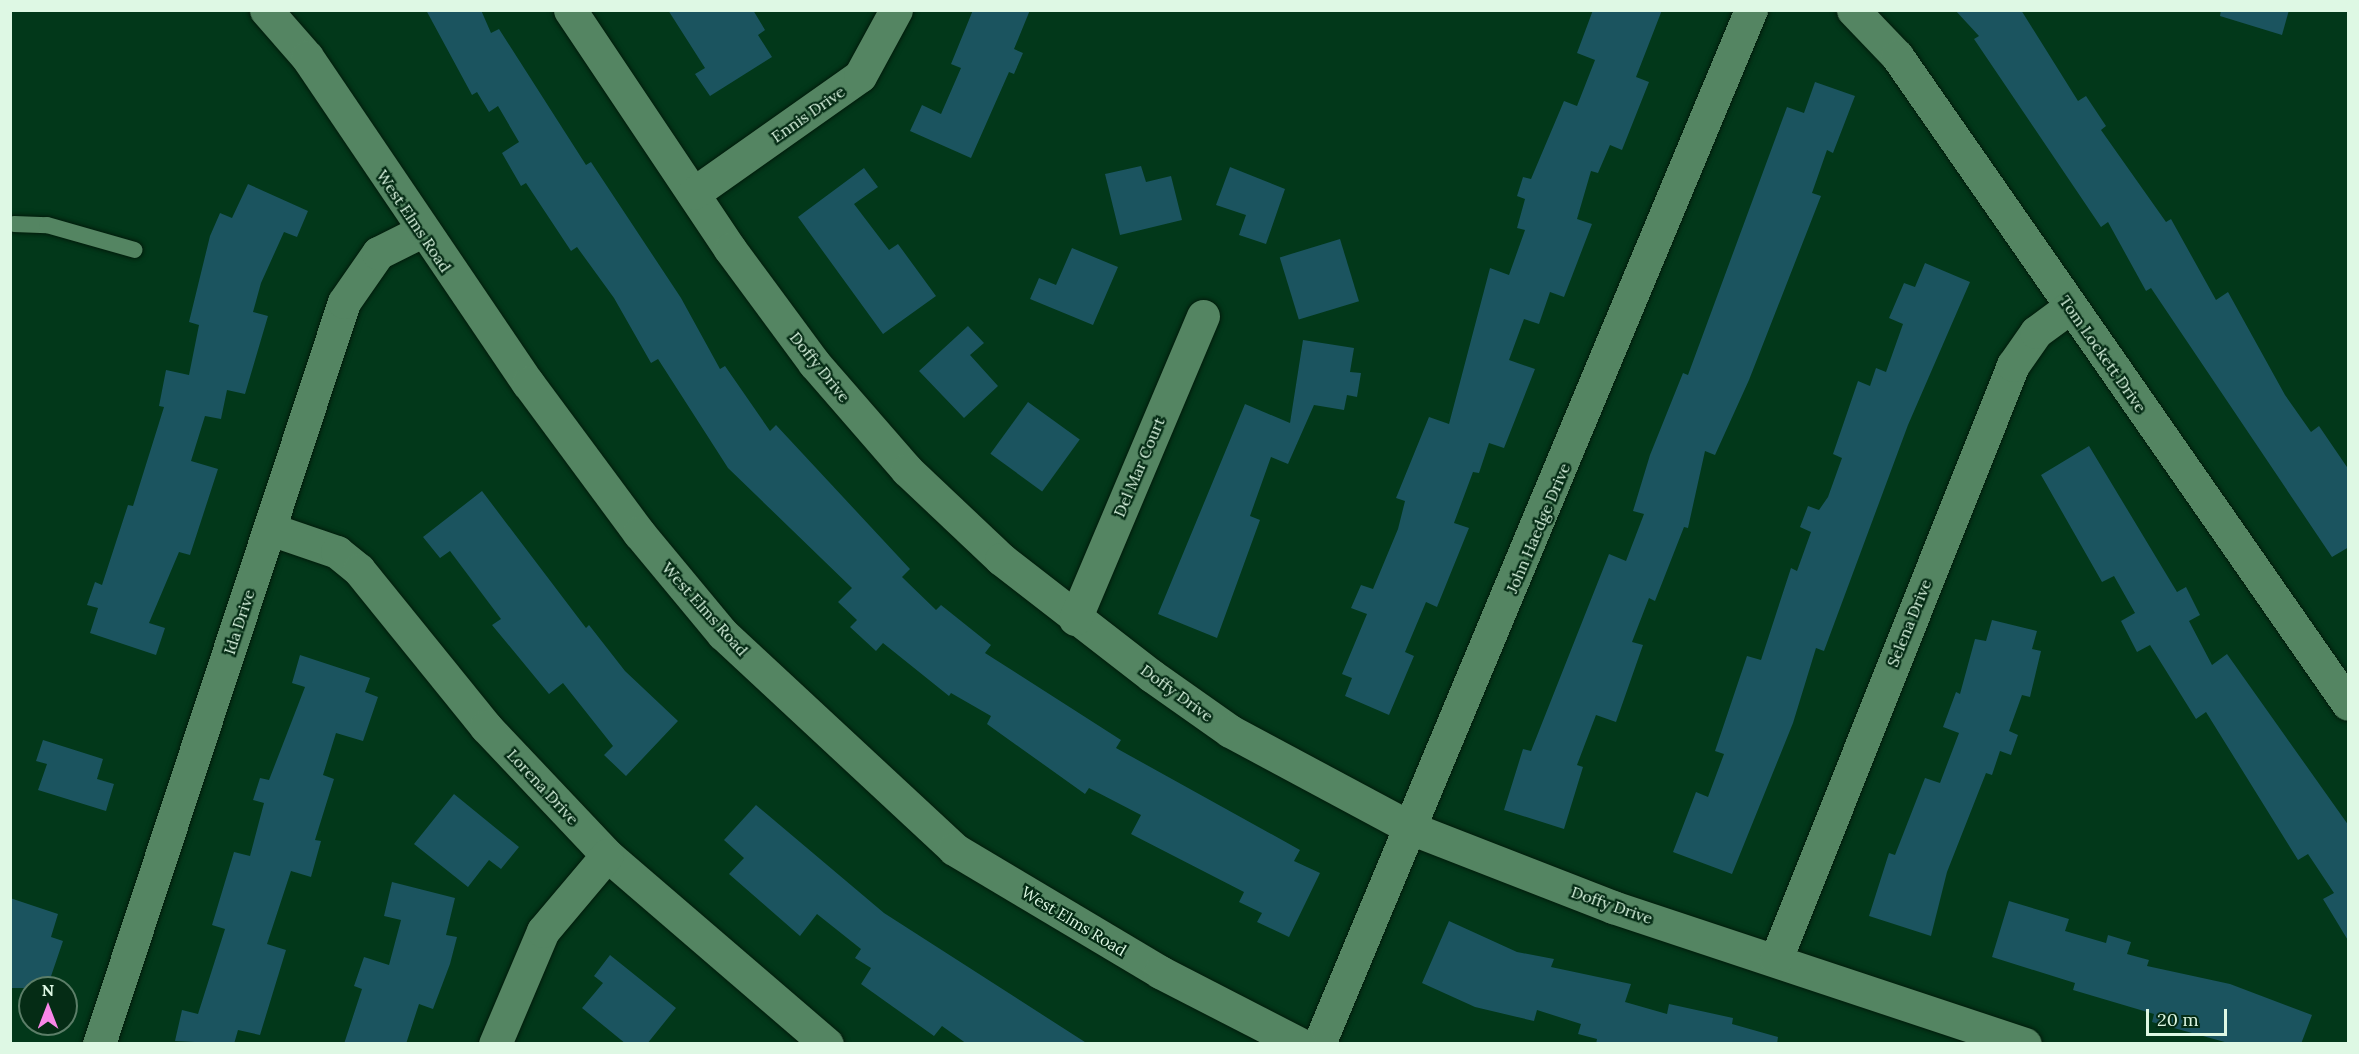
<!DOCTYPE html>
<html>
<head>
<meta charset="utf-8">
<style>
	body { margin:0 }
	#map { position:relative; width:2359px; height:1054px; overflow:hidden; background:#02381a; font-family:Lora,serif }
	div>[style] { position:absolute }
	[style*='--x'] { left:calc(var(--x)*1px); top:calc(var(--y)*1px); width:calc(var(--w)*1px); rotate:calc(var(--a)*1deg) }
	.building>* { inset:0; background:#1b545f; transform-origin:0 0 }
	.roads { filter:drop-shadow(0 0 2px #031b0b) drop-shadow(0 0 2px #031b0b) }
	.service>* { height:16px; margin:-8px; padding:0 8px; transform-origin:8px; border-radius:8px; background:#548562 }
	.minor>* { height:33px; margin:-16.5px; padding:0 16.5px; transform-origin:16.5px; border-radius:16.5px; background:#548562 }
	.secondary>* { height:33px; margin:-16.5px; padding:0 16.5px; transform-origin:16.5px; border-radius:16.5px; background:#548562 }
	span { translate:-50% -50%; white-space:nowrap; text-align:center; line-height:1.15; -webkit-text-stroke:4.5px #052c15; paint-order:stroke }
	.street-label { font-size:16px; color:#def8e4 }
	.frame { position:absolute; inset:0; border:12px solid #def8e4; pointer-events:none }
	.north { position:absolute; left:18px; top:976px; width:60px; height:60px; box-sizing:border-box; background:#052c15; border:2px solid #5c7e68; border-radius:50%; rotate:0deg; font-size:16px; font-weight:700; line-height:24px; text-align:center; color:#def8e4 }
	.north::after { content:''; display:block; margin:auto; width:21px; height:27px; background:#f987e9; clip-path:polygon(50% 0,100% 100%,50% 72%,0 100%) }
	.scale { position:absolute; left:2146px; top:1009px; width:81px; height:27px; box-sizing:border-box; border:3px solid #def8e4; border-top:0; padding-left:8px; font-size:18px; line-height:21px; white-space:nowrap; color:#def8e4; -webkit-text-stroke:4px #052c15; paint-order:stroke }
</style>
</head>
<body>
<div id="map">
	<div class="building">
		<i style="clip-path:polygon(426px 10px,481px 10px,491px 33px,499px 29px,586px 165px,591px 162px,681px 298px,720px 369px,725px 366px,770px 431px,776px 425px,910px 569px,902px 577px,936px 610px,941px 605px,991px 645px,985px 653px,1121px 740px,1116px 748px,1300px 850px,1294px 861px,1320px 873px,1289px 937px,1257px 922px,1262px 913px,1239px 902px,1244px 892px,1131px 834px,1141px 815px,1089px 788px,1085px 794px,987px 724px,991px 716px,951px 693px,949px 696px,883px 643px,876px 651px,850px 627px,857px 620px,838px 602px,852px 588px,728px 468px,658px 359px,651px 363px,614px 298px,577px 247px,571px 251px,526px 183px,521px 186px,502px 153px,519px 142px,498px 106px,489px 112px,477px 92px,472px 95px)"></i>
		<i style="clip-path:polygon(668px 10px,753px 10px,765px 30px,758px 35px,772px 57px,710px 96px,695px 74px,705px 68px)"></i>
		<i style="clip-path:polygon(973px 10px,1030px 10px,1014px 49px,1023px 53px,1014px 74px,1009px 72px,971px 158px,910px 131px,922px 105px,941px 114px,961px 68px,951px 64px)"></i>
		<i style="clip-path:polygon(1593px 10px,1662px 10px,1636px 77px,1649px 82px,1622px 150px,1610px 145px,1598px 173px,1591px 171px,1577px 219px,1592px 224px,1564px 297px,1550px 292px,1539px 324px,1524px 319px,1509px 360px,1535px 369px,1504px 448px,1489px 443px,1479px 473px,1473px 472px,1454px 523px,1469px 528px,1437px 607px,1426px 602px,1405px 652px,1414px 656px,1389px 715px,1345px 696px,1352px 678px,1342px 674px,1367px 614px,1351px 608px,1361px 585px,1373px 589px,1398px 529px,1405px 501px,1396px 498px,1429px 417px,1449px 424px,1490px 268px,1509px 275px,1525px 230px,1517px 228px,1525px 199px,1517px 196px,1523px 177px,1531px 179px,1564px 101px,1577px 106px,1595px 60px,1577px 53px)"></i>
		<i style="clip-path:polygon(1955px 10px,2021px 10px,2078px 101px,2086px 96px,2106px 126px,2101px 130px,2166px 222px,2171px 219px,2216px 300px,2228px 292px,2285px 395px,2311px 432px,2319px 426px,2349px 470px,2349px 547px,2332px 557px,2151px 288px,2146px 291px,2108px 222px,2101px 227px,1974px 39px,1979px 36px)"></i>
		<i style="clip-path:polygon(2221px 10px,2289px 10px,2282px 35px,2220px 16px)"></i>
		<i style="clip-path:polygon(1815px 82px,1855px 96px,1833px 153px,1827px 150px,1812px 193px,1821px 196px,1749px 380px,1715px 455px,1705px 451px,1688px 528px,1684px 527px,1655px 601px,1649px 598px,1632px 642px,1643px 645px,1616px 722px,1596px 715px,1577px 765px,1583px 767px,1564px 829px,1504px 810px,1523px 749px,1531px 751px,1609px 554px,1626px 561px,1644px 514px,1633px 511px,1650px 455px,1683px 373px,1688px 375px,1787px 107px,1804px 113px)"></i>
		<i style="clip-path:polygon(1141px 166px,1146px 182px,1171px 176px,1182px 220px,1120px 235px,1105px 174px)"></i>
		<i style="clip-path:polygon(1230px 167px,1285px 189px,1266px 244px,1239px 235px,1246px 215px,1216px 205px)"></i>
		<i style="clip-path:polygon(864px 168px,878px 187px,854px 204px,889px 250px,898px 244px,936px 296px,883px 334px,798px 217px)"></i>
		<i style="clip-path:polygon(248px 184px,308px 211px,297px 237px,284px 232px,261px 283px,253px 312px,268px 316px,245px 394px,227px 390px,221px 419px,205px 416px,191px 461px,218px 469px,190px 555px,179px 552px,149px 623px,165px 628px,156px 655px,90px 633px,98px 608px,87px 605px,95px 582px,102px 585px,128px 505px,133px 506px,164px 407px,159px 406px,166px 370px,189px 375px,199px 325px,189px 322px,210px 236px,220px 213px,232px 218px)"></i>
		<i style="left:1340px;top:239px;width:65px;height:63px;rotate:73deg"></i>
		<i style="clip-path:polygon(1072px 248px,1118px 267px,1093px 325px,1030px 299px,1039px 278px,1056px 285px)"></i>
		<i style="clip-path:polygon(1925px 263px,1970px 282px,1908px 425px,1824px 651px,1816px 648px,1793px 723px,1732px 874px,1673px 852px,1696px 792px,1708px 797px,1724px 754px,1715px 751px,1747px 656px,1761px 660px,1791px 568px,1797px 571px,1811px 532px,1800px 527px,1808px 506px,1819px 510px,1828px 497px,1842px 458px,1833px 454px,1858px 381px,1870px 386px,1876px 368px,1886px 372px,1903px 324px,1889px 318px,1904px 283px,1915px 287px)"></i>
		<i style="clip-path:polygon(968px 326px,984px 343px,970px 355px,998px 386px,964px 418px,919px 371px)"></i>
		<i style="clip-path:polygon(1303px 340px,1354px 348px,1350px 372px,1361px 373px,1357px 397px,1347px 395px,1344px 410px,1314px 405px,1288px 464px,1271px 457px,1250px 516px,1260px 520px,1217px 638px,1158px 614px,1245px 404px,1290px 423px)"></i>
		<i style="left:1028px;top:402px;width:64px;height:64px;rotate:36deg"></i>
		<i style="clip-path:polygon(2089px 446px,2177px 592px,2186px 587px,2200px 615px,2189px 621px,2212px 665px,2227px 654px,2349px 826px,2349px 942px,2323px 899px,2334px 893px,2308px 854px,2298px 860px,2206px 712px,2196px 719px,2150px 645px,2137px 652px,2121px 621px,2135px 613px,2114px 576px,2102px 582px,2041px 475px)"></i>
		<i style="clip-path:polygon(482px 491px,586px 628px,589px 625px,625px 671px,678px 721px,626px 776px,604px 755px,613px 746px,563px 683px,549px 694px,492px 625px,501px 619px,450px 551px,440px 558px,423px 537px)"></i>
		<i style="clip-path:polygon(1992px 620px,2037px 631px,2032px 649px,2041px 651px,2030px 697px,2022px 695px,2009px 731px,2018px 735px,2011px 755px,2000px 751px,1992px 775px,1986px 773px,1947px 872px,1931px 936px,1869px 916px,1889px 853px,1895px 855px,1925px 778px,1940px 783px,1959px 733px,1943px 727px,1956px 692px,1960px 694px,1975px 639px,1986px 641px)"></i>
		<i style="clip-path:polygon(300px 655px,370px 678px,365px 692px,378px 697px,363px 741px,336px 733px,323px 775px,334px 779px,315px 840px,321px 841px,311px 877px,291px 871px,267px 944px,286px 950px,260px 1035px,238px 1030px,234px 1044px,175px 1041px,182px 1010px,198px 1014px,225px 929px,212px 925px,234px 852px,250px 856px,264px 803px,253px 800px,260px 778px,269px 780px,305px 687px,292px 683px)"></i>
		<i style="clip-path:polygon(43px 740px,103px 759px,97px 779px,114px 784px,106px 811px,38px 790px,47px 764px,36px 761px)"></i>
		<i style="clip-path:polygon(454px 794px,519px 847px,501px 869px,489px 860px,468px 887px,414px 844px)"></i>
		<i style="clip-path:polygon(756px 805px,884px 913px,1088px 1044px,967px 1044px,942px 1026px,934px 1036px,861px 984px,871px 968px,855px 958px,861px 949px,817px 914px,800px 936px,729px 874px,744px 858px,724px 840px)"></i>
		<i style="clip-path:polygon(392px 882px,455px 898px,446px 935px,457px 937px,450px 964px,433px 1009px,419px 1004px,406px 1044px,344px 1044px,362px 989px,354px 986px,364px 957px,389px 965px,401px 920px,384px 916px)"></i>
		<i style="clip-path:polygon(10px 898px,58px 914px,51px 937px,63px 941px,47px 988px,10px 988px)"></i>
		<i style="clip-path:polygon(2009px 901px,2069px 919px,2065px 931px,2106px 943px,2108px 935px,2131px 942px,2127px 954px,2149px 960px,2147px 966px,2230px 984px,2312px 1015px,2301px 1044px,2232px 1044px,2152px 1022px,2154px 1014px,2073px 990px,2075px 983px,1992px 957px)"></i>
		<i style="clip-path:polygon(1449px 921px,1517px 952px,1554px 959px,1551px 967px,1631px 984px,1625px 1002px,1667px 1014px,1669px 1004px,1733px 1018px,1732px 1024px,1778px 1037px,1777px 1044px,1596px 1044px,1597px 1039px,1578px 1034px,1581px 1024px,1537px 1010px,1534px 1021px,1475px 1007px,1422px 983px)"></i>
		<i style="clip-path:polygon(610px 955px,676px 1008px,647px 1044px,626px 1044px,582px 1008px,603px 983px,594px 976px)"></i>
	</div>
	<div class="roads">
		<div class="service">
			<i style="--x:14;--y:224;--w:33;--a:2"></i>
			<i style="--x:47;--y:225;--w:91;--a:15.9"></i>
		</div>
		<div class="minor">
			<i style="--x:570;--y:10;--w:288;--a:56.2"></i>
			<i style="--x:730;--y:249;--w:142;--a:53.6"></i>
			<i style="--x:814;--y:363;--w:142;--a:49"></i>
			<i style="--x:907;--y:470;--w:129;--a:43.4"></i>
			<i style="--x:1001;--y:559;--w:191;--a:37.8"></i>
			<i style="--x:1152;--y:676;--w:95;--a:35.2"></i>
			<i style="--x:1230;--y:731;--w:208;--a:28.2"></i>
			<i style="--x:1413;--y:829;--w:215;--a:21.3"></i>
			<i style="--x:1613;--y:907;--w:434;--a:18.4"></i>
			<i style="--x:1853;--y:10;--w:64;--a:46.3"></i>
			<i style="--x:1897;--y:56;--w:789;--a:55.16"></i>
			<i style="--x:694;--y:193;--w:203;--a:-35.2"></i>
			<i style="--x:860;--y:76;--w:75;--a:-61.4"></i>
			<i style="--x:270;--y:529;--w:71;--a:18.9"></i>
			<i style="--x:337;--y:552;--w:28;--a:39"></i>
			<i style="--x:359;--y:570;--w:202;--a:51"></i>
			<i style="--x:486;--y:727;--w:176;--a:46.6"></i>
			<i style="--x:607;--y:855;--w:290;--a:40.7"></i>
			<i style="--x:1075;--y:619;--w:329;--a:-67.1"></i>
			<i style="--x:1776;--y:959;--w:640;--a:-68.25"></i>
			<i style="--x:2013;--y:365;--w:40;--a:-55.1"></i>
			<i style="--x:2036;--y:332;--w:42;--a:-36.3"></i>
			<i style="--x:99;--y:1044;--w:781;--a:-71.73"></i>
			<i style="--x:344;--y:302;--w:60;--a:-55.2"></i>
			<i style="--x:378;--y:253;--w:47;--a:-26.6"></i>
			<i style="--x:495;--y:1044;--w:123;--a:-67"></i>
			<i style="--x:543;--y:931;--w:99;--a:-49.9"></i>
			<i style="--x:1319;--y:1044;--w:1121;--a:-67.33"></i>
		</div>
		<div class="secondary">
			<i style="--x:266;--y:10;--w:62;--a:48.9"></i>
			<i style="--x:307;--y:57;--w:394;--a:55.9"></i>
			<i style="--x:528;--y:383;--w:187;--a:53.5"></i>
			<i style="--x:639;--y:533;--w:131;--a:50.3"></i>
			<i style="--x:723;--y:634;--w:316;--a:42.9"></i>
			<i style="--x:954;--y:849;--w:240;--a:30.8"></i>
			<i style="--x:1160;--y:972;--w:157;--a:27.2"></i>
		</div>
	</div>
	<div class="street-label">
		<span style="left:808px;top:114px;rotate:-35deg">Ennis Drive</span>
		<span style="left:414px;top:221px;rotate:56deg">West Elms Road</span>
		<span style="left:2103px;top:354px;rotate:55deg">Tom Lockett Drive</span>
		<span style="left:820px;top:367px;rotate:51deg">Doffy Drive</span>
		<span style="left:1139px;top:467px;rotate:-67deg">Del Mar Court</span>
		<span style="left:1538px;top:528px;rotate:-67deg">John Haedge Drive</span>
		<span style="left:705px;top:609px;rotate:48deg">West Elms Road</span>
		<span style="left:239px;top:622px;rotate:-72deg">Ida Drive</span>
		<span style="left:1909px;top:623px;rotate:-68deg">Selena Drive</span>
		<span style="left:1177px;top:693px;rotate:36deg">Doffy Drive</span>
		<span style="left:543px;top:787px;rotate:47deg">Lorena Drive</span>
		<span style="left:1612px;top:905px;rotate:19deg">Doffy Drive</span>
		<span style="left:1074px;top:921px;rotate:31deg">West Elms Road</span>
	</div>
	<div class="frame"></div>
	<div class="north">N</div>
	<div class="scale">20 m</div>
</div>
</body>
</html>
